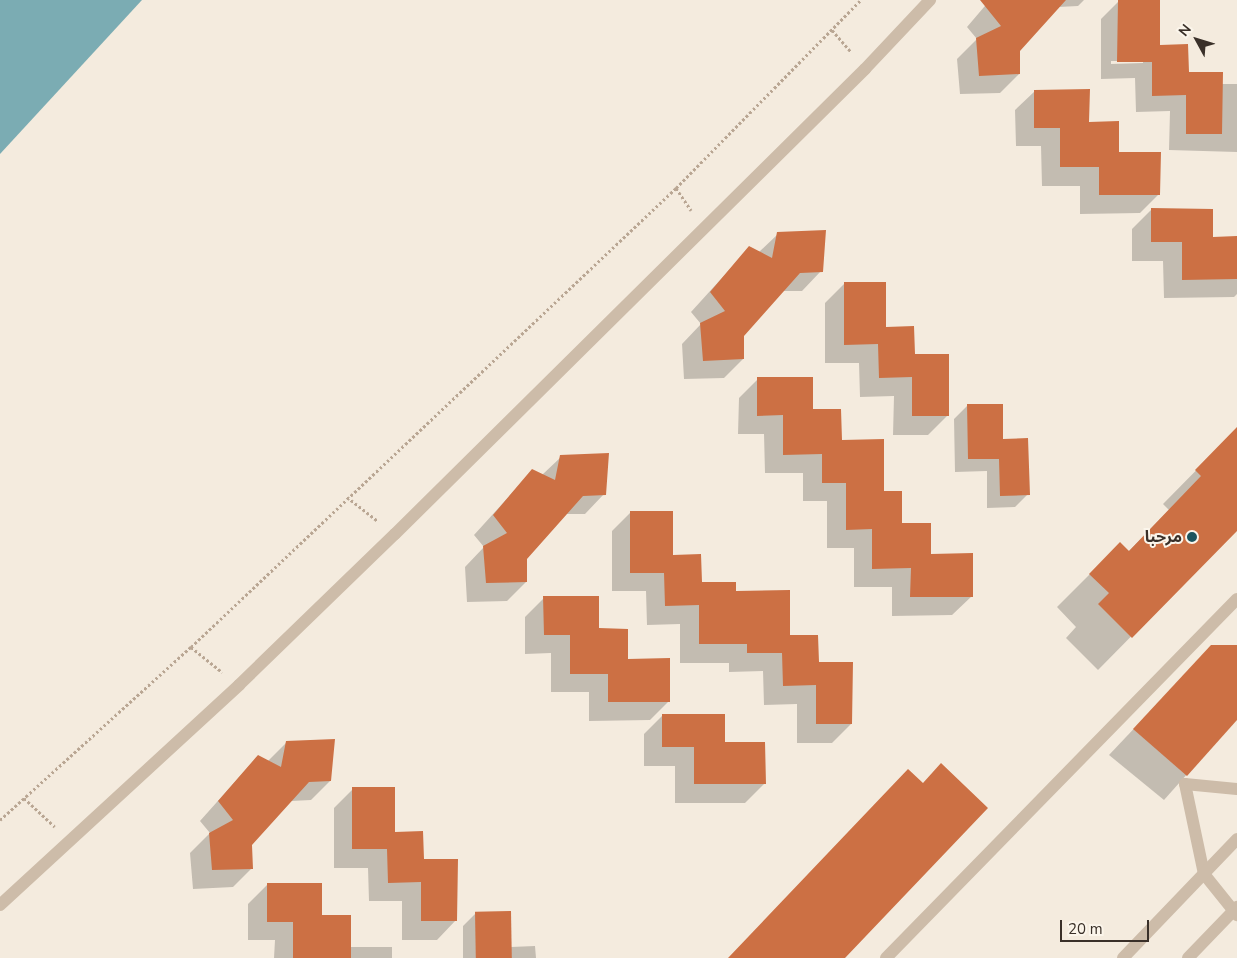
<!DOCTYPE html>
<html>
<head>
<meta charset="utf-8">
<style>
	body { margin:0 }
	#map { position:relative; width:1237px; height:958px; overflow:hidden; background:#f4ebde; font-family:"Nunito Sans","Noto Sans Arabic",sans-serif }
	div>[style] { position:absolute }
	[style*='--x'] { left:calc(var(--x)*1px); top:calc(var(--y)*1px); width:calc(var(--w)*1px); rotate:calc(var(--a)*1deg) }
	.water>* { inset:0; background:#7bacb3 }
	.shadow>* { inset:0; background:#0003 }
	.building>* { inset:0; background:#cc7044; transform-origin:0 0 }
	.path>* { height:3px; margin-top:-1.5px; transform-origin:0; background:repeating-linear-gradient(90deg,#b9a693 0 2.5px,transparent 0 5px) }
	.service>* { height:12px; margin:-6px; padding:0 6px; transform-origin:6px; border-radius:6px; background:#cdbca9 }
	.tertiary>* { height:12px; margin:-6px; padding:0 6px; transform-origin:6px; border-radius:6px; background:#cdbca9 }
	.dots>* { width:14px; height:14px; translate:-50% -50%; box-sizing:border-box; border:2px solid #fbf5eb; border-radius:50% }
	span { translate:-50% -50%; white-space:nowrap; text-align:center; line-height:1.15; -webkit-text-stroke:4px #fbf5eb; paint-order:stroke }
	.poi-label { font-size:16px; color:#3a3029; font-weight:700 }
	.right { translate:-100% -50%; text-align:right }
	.north { position:absolute; left:1172px; top:15px; width:50px; height:50px; -webkit-text-stroke:4px #fbf5eb; paint-order:stroke; rotate:309deg; font-size:14px; font-weight:700; line-height:20px; text-align:center; color:#3a3029 }
	.north::after { content:''; display:block; margin:auto; width:18px; height:22px; background:#3a3029; clip-path:polygon(50% 0,100% 100%,50% 72%,0 100%) }
	.scale { position:absolute; left:1060px; top:920px; width:89px; height:22px; box-sizing:border-box; border:2px solid #3a3029; border-top:0; padding-left:6px; font-size:15px; line-height:18px; white-space:nowrap; color:#3a3029; -webkit-text-stroke:4px #fbf5eb; paint-order:stroke }
</style>
</head>
<body>
<div id="map">
	<div class="water">
		<i style="clip-path:polygon(0 0,142px 0,0 154px)"></i>
	</div>
	<div class="shadow">
		<i style="clip-path:polygon(990px 0,1084px 0,1078px 6px,1058px 7px,1018px 51px,1019px 74px,1000px 93px,960px 94px,957px 59px,977px 39px,967px 27px)"></i>
		<i style="clip-path:polygon(evenodd,1118px 2px,1188px 73px,1222px 84px,1237px 84px,1237px 152px,1169px 150px,1170px 111px,1136px 112px,1135px 78px,1101px 79px,1101px 19px,1118px 2px,1111px 61px,1143px 61px,1143px 63px,1111px 64px,1111px 61px)"></i>
		<i style="clip-path:polygon(1035px 91px,1088px 123px,1159px 194px,1140px 213px,1080px 214px,1080px 186px,1042px 186px,1041px 146px,1016px 146px,1015px 110px)"></i>
		<i style="clip-path:polygon(1151px 210px,1212px 238px,1237px 238px,1237px 294px,1234px 297px,1164px 298px,1163px 261px,1132px 261px,1132px 229px)"></i>
		<i style="clip-path:polygon(778px 234px,821px 271px,802px 291px,782px 291px,742px 335px,743px 359px,724px 378px,684px 379px,682px 344px,701px 324px,691px 312px,750px 247px,759px 252px)"></i>
		<i style="clip-path:polygon(844px 284px,885px 329px,914px 355px,947px 416px,928px 435px,893px 435px,894px 396px,860px 397px,859px 363px,825px 363px,825px 303px)"></i>
		<i style="clip-path:polygon(758px 379px,811px 410px,882px 492px,901px 525px,972px 596px,952px 615px,892px 616px,892px 587px,854px 587px,854px 548px,827px 548px,827px 501px,803px 501px,803px 473px,765px 473px,764px 434px,738px 434px,739px 398px)"></i>
		<i style="clip-path:polygon(967px 406px,1002px 440px,1028px 494px,1015px 507px,987px 508px,987px 471px,955px 472px,954px 419px)"></i>
		<i style="clip-path:polygon(1237px 436px,1237px 529px,1098px 670px,1066px 638px,1076px 627px,1057px 607px,1120px 544px,1128px 552px,1169px 510px,1163px 504px,1227px 439px)"></i>
		<i style="clip-path:polygon(561px 457px,604px 494px,585px 514px,565px 514px,525px 558px,526px 582px,507px 601px,467px 602px,465px 567px,484px 547px,474px 535px,533px 470px,542px 475px)"></i>
		<i style="clip-path:polygon(631px 512px,700px 583px,734px 592px,817px 663px,851px 724px,832px 743px,797px 743px,797px 704px,764px 705px,763px 671px,729px 672px,729px 663px,680px 663px,680px 624px,647px 625px,646px 591px,612px 591px,612px 531px)"></i>
		<i style="clip-path:polygon(544px 598px,598px 630px,669px 701px,650px 720px,589px 721px,589px 692px,551px 692px,551px 653px,525px 654px,525px 617px)"></i>
		<i style="clip-path:polygon(1212px 646px,1237px 646px,1237px 718px,1164px 800px,1109px 755px)"></i>
		<i style="clip-path:polygon(663px 715px,724px 743px,765px 783px,745px 803px,675px 803px,675px 766px,644px 766px,644px 734px)"></i>
		<i style="clip-path:polygon(286px 743px,330px 781px,311px 800px,291px 801px,251px 845px,252px 868px,233px 887px,193px 889px,190px 853px,210px 833px,200px 821px,258px 756px,268px 761px)"></i>
		<i style="clip-path:polygon(353px 789px,423px 860px,456px 920px,437px 940px,402px 940px,402px 901px,369px 901px,368px 868px,334px 868px,334px 808px)"></i>
		<i style="clip-path:polygon(267px 885px,321px 917px,350px 947px,392px 947px,392px 958px,274px 958px,275px 940px,248px 940px,248px 904px)"></i>
		<i style="clip-path:polygon(476px 913px,511px 947px,535px 946px,536px 958px,463px 958px,463px 926px)"></i>
	</div>
	<div class="building">
		<i style="clip-path:polygon(980px 0,1066px 0,1020px 51px,1020px 74px,979px 76px,976px 38px,1001px 26px)"></i>
		<i style="clip-path:polygon(1118px 0,1160px 0,1160px 45px,1188px 44px,1189px 72px,1223px 72px,1222px 134px,1186px 134px,1186px 95px,1152px 96px,1152px 62px,1117px 62px)"></i>
		<i style="clip-path:polygon(1090px 89px,1089px 122px,1119px 121px,1119px 152px,1161px 152px,1160px 195px,1099px 195px,1099px 167px,1060px 167px,1060px 128px,1034px 128px,1034px 90px)"></i>
		<i style="clip-path:polygon(1151px 208px,1213px 209px,1213px 237px,1237px 236px,1237px 279px,1182px 280px,1182px 242px,1151px 242px)"></i>
		<i style="clip-path:polygon(826px 230px,823px 272px,800px 273px,744px 336px,744px 359px,703px 361px,700px 323px,725px 311px,710px 292px,749px 246px,772px 258px,777px 232px)"></i>
		<i style="clip-path:polygon(844px 282px,886px 282px,886px 327px,914px 326px,915px 354px,949px 354px,949px 416px,912px 416px,912px 377px,879px 378px,878px 344px,844px 345px)"></i>
		<i style="clip-path:polygon(757px 377px,813px 377px,813px 409px,841px 409px,842px 440px,884px 439px,884px 491px,902px 491px,902px 523px,931px 523px,931px 554px,973px 553px,973px 597px,910px 597px,911px 568px,872px 569px,872px 529px,846px 530px,846px 483px,822px 483px,822px 454px,783px 455px,783px 415px,757px 416px)"></i>
		<i style="clip-path:polygon(967px 404px,1003px 404px,1003px 439px,1028px 438px,1030px 495px,1000px 496px,999px 459px,968px 459px)"></i>
		<i style="clip-path:polygon(1237px 427px,1237px 531px,1132px 638px,1098px 604px,1109px 593px,1089px 574px,1120px 542px,1129px 551px,1201px 476px,1195px 470px)"></i>
		<i style="clip-path:polygon(609px 453px,606px 495px,583px 496px,527px 559px,527px 582px,486px 583px,483px 546px,507px 533px,493px 515px,532px 469px,555px 480px,560px 455px)"></i>
		<i style="clip-path:polygon(630px 511px,673px 511px,673px 555px,701px 554px,702px 582px,736px 582px,736px 591px,790px 590px,790px 635px,818px 635px,819px 662px,853px 662px,852px 724px,816px 724px,816px 685px,783px 686px,782px 653px,747px 653px,747px 644px,699px 644px,699px 605px,665px 606px,664px 573px,630px 573px)"></i>
		<i style="clip-path:polygon(543px 596px,599px 596px,599px 628px,628px 629px,628px 659px,670px 658px,670px 702px,608px 702px,608px 674px,570px 674px,570px 635px,544px 635px)"></i>
		<i style="clip-path:polygon(1211px 645px,1237px 645px,1237px 720px,1187px 776px,1133px 729px)"></i>
		<i style="clip-path:polygon(662px 714px,725px 714px,725px 742px,765px 742px,766px 784px,694px 784px,694px 747px,662px 747px)"></i>
		<i style="clip-path:polygon(335px 739px,331px 781px,309px 782px,252px 845px,253px 869px,212px 870px,209px 833px,233px 820px,218px 801px,258px 755px,281px 767px,286px 741px)"></i>
		<i style="clip-path:polygon(941px 763px,988px 808px,845px 958px,728px 958px,908px 769px,923px 783px)"></i>
		<i style="clip-path:polygon(352px 787px,395px 787px,395px 832px,423px 831px,424px 859px,458px 859px,457px 921px,421px 921px,421px 882px,388px 883px,387px 849px,352px 849px)"></i>
		<i style="clip-path:polygon(267px 883px,322px 883px,322px 915px,351px 915px,351px 958px,293px 958px,293px 922px,267px 922px)"></i>
		<i style="left:511px;top:911px;width:47px;height:36px;rotate:89deg"></i>
	</div>
	<div class="path">
		<i style="--x:832;--y:30;--w:29;--a:49"></i>
		<i style="--x:676;--y:188;--w:27;--a:56"></i>
		<i style="--x:347;--y:497;--w:39;--a:38"></i>
		<i style="--x:191;--y:647;--w:40;--a:39"></i>
		<i style="--x:24;--y:798;--w:42;--a:43.1"></i>
		<i style="--x:0;--y:820;--w:258;--a:-42.2"></i>
		<i style="--x:191;--y:647;--w:668;--a:-43.42"></i>
		<i style="--x:676;--y:188;--w:264;--a:-45.5"></i>
	</div>
	<div class="service">
		<i style="--x:1204;--y:874;--w:92;--a:-101.9"></i>
		<i style="--x:1185;--y:784;--w:52;--a:5.5"></i>
		<i style="--x:0;--y:905;--w:325;--a:-42.6"></i>
		<i style="--x:239;--y:685;--w:217;--a:-44.1"></i>
		<i style="--x:395;--y:534;--w:661;--a:-44.69"></i>
		<i style="--x:865;--y:69;--w:95;--a:-46.7"></i>
		<i style="--x:886;--y:958;--w:502;--a:-45.65"></i>
	</div>
	<div class="tertiary">
		<i style="--x:1204;--y:874;--w:53;--a:51.2"></i>
		<i style="--x:1123;--y:958;--w:165;--a:-46.2"></i>
		<i style="--x:1188;--y:958;--w:71;--a:-46.1"></i>
	</div>
	<div class="dots">
		<i style="left:1192px;top:537px;background:#1c545e"></i>
	</div>
	<div class="poi-label">
		<span class="right" style="left:1182px;top:537px">مرحبا</span>
	</div>
	<div class="north">N</div>
	<div class="scale">20 m</div>
</div>
</body>
</html>
